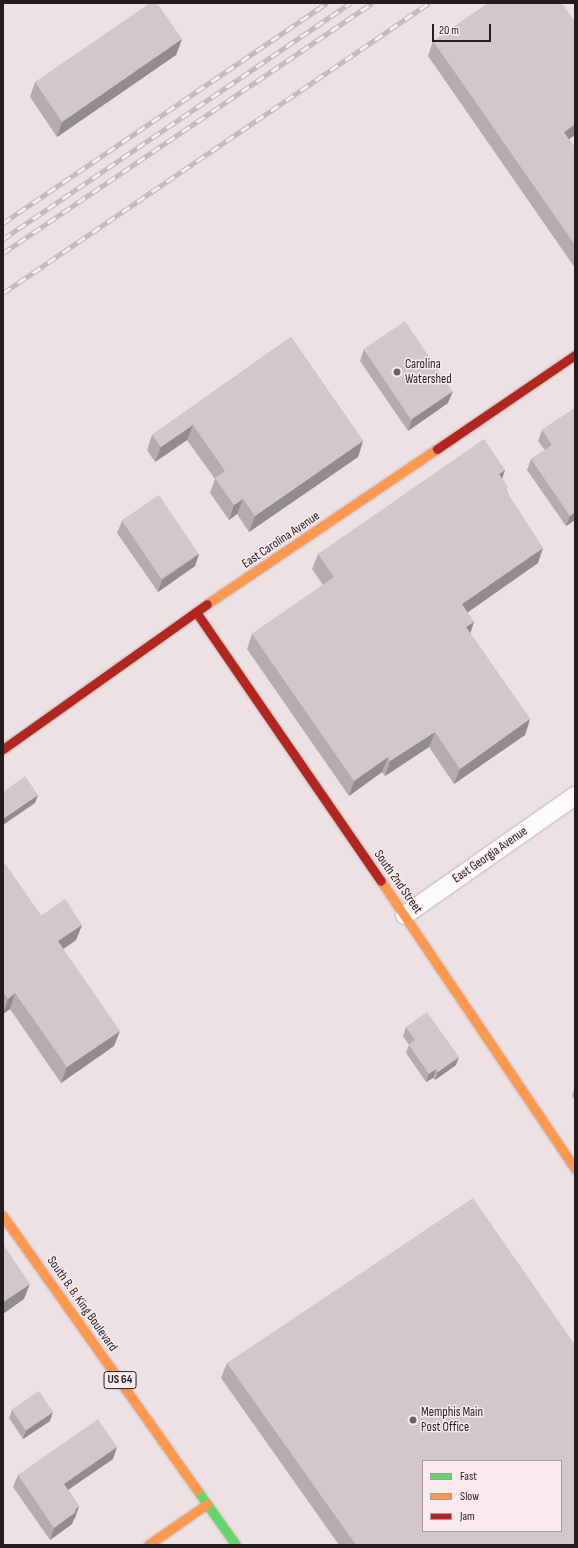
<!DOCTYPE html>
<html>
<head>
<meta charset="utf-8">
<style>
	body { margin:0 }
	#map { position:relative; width:578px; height:1548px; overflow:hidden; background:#ede1e4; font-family:"Sofia Sans Condensed",sans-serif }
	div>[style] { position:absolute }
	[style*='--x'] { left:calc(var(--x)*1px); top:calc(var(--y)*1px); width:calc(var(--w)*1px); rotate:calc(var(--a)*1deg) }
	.roads { filter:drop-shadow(0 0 1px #bfb6b8) drop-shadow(0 0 1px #bfb6b8) }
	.street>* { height:18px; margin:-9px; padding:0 9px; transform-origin:9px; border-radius:9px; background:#fcfafb }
	.fast>* { height:9px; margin:-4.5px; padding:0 4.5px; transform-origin:4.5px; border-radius:4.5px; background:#63d668 }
	.slow>* { height:9px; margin:-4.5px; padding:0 4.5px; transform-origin:4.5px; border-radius:4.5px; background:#ff974d }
	.jam>* { height:9px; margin:-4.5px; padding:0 4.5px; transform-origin:4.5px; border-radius:4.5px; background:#b3261e }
	.rail>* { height:4.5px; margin-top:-2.25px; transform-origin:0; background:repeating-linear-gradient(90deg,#fcebee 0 9px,#bdbbbb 0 18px); box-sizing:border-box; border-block:1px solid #bdbbbb }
	.wall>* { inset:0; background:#b5acae }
	.shaded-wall>* { inset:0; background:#938c8d }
	.building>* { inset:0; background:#d2c8ca; transform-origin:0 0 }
	.dots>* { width:11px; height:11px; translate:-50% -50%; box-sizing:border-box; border:2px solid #fcebee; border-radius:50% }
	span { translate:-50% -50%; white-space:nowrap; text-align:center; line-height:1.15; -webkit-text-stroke:3px #fcebee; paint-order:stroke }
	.shield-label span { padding:1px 3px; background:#fcebee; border:1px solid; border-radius:3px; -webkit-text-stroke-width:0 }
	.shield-label { font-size:12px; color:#241d1e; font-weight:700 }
	.poi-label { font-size:13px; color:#241d1e }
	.left { translate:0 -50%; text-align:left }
	.street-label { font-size:13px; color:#241d1e }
	.frame { position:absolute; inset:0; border:4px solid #241d1e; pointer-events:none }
	.legend { position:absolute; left:422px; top:1460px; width:140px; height:72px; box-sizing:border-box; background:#fcebee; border:1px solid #a6999b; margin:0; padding:5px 7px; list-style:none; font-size:12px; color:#241d1e }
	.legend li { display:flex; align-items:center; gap:8px; height:20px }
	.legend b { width:20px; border:1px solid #a6999b }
	.scale { position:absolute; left:432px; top:24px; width:59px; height:18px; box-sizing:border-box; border:2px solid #241d1e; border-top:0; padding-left:5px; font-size:12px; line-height:14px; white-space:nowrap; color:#241d1e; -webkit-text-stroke:3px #fcebee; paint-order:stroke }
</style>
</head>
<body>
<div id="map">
	<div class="roads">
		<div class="street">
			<i style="--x:405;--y:915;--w:208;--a:-35"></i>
		</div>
		<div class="fast">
			<i style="--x:197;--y:1490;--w:67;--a:54.7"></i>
		</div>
		<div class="slow">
			<i style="--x:207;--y:604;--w:277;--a:-34"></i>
			<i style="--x:381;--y:881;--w:347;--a:56"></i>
			<i style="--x:3;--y:1216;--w:336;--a:54.7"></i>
			<i style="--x:148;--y:1545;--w:72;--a:-34.8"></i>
		</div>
		<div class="jam">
			<i style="--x:437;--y:449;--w:167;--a:-34.3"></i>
			<i style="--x:196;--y:612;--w:326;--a:55.5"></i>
			<i style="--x:3;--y:749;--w:250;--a:-35.4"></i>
		</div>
	</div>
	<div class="rail">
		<i style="--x:3;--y:223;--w:392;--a:-34.2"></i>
		<i style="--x:3;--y:239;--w:420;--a:-34.2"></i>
		<i style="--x:3;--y:253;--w:446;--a:-34.1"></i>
		<i style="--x:3;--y:293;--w:515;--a:-34.25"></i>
	</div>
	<div class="wall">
		<i style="clip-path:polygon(182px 39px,176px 55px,57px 137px,30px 97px,35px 82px)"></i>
		<i style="clip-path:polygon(433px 41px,569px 139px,575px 148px,575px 268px,428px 56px)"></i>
		<i style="clip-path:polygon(291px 337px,363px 441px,358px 457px,249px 532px,237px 514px,229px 520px,210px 493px,215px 479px,187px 440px,155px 462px,147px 450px,152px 435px)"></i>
		<i style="clip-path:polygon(364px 349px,448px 403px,408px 431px,360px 361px)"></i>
		<i style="clip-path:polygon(575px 408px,575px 520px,566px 526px,527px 470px,531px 459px,545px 450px,538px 441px,542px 430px)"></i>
		<i style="clip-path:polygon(505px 470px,502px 478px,507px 491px,538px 563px,467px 612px,474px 622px,470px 633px,530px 719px,525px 735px,454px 784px,429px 747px,385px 776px,382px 772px,349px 796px,247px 649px,252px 634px,323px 585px,312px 569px,318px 554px)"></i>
		<i style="clip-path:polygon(122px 521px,199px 554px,195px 566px,158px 592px,117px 533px)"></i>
		<i style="clip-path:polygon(3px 861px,41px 916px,82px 925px,76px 940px,63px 949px,114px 1046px,61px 1083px,10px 1009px,3px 1014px)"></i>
		<i style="clip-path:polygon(406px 1027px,456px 1065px,435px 1080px,433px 1078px,426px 1082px,406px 1053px,409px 1045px,403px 1036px)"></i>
		<i style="clip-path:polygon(575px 1086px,575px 1101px,572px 1096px)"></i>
		<i style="clip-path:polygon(227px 1363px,575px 1545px,339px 1545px,221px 1378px)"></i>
		<i style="clip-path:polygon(12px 1410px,50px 1421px,23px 1439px,9px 1418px)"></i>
		<i style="clip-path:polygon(117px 1447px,113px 1459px,68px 1490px,79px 1506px,75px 1518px,74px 1519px,72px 1524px,50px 1540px,13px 1487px,18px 1475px)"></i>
	</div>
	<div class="shaded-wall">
		<i style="clip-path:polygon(182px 39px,176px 55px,57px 137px,62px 122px)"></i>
		<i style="clip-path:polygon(575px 124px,575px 135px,558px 147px,564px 132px)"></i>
		<i style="clip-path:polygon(453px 391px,448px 403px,408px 431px,412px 419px)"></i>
		<i style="clip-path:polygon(193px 425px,187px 440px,155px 462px,161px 447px)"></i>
		<i style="clip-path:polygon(363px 441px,358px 457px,249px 532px,255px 516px)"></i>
		<i style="clip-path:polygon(505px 470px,500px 485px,499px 474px)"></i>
		<i style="clip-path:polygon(243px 499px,237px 514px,229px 520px,234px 505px)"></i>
		<i style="clip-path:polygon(575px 512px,575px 520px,566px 526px,570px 516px)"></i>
		<i style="clip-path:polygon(543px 548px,538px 563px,457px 620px,462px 604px)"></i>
		<i style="clip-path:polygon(199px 554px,195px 566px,158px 592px,162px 580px)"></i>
		<i style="clip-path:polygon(474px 622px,469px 637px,466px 627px)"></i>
		<i style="clip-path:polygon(530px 719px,525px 735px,454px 784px,460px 769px)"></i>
		<i style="clip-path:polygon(435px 732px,429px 747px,385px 776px,390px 761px)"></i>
		<i style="clip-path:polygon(388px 757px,382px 772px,349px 796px,354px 781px)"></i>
		<i style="clip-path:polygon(38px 795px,35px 803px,3px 825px,3px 822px,4px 818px)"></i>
		<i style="clip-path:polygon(82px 925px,76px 940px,53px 956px,58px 941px)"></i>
		<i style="clip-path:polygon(15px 993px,10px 1009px,3px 1014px,8px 999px)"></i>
		<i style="clip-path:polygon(120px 1031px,114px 1046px,61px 1083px,67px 1067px)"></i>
		<i style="clip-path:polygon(459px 1057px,456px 1065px,435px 1080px,438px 1072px)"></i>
		<i style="clip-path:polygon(436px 1069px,433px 1078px,426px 1082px,429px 1074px)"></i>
		<i style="clip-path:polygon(30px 1284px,24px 1299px,3px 1314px,3px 1302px)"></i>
		<i style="clip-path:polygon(53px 1412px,50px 1421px,23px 1439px,26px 1431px)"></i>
		<i style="clip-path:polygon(117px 1447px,113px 1459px,59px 1496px,64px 1484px)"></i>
		<i style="clip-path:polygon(79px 1506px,75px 1518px,74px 1519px,72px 1524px,50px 1540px,54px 1528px)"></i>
	</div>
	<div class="building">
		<i style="clip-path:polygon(150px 3px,157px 3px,182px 39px,62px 122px,35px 82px)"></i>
		<i style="clip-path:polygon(488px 3px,562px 3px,575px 22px,575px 124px,564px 132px,575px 148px,575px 245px,433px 41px)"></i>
		<i style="left:405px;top:321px;width:85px;height:50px;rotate:56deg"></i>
		<i style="clip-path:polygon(291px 337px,363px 441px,255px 516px,243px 499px,234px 505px,215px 478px,225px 471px,193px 425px,161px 447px,152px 435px)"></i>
		<i style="clip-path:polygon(575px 408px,575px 512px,570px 516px,531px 459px,552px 445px,542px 430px)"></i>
		<i style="clip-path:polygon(484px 439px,505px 470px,499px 474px,508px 487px,505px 489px,543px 548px,462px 604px,474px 622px,466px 627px,530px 719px,460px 769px,435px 732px,390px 761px,388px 757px,354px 781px,252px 634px,334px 577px,318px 554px)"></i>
		<i style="left:159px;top:495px;width:71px;height:45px;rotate:56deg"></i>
		<i style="clip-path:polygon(25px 776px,38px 795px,4px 818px,3px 816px,3px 792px)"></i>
		<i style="clip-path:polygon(3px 861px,41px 916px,65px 899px,82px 925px,58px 941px,120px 1031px,67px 1067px,15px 993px,8px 999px,4px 993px,3px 994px)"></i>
		<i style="clip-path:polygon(427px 1012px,459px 1057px,438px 1072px,436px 1069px,429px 1074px,409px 1045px,415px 1040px,406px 1027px)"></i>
		<i style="clip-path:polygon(evenodd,473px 1198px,575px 1345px,575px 1545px,356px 1545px,227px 1363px,473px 1198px,423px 1461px,561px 1461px,561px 1531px,423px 1531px,423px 1461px)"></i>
		<i style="clip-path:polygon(3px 1244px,30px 1284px,3px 1302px)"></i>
		<i style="left:39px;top:1391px;width:25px;height:33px;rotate:56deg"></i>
		<i style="clip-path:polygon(98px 1419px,117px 1447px,64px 1484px,79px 1506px,75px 1510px,76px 1512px,54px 1528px,18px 1475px)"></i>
	</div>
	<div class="dots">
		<i style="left:397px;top:372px;background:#6a6263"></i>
		<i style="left:413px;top:1420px;background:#6a6263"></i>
	</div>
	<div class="shield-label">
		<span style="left:120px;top:1380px">US 64</span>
	</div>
	<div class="poi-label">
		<span class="left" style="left:405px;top:372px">Carolina<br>Watershed</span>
		<span class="left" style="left:421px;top:1420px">Memphis Main<br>Post Office</span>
	</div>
	<div class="street-label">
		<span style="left:281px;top:540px;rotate:-34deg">East Carolina Avenue</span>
		<span style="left:490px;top:855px;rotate:-35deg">East Georgia Avenue</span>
		<span style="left:398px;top:882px;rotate:55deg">South 2nd Street</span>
		<span style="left:82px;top:1304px;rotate:55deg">South B. B. King Boulevard</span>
	</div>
	<div class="frame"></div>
	<ul class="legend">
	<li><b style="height:5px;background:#63d668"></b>Fast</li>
	<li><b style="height:5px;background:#ff974d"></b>Slow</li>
	<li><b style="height:5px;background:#b3261e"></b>Jam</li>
	</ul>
	<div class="scale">20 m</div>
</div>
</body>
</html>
